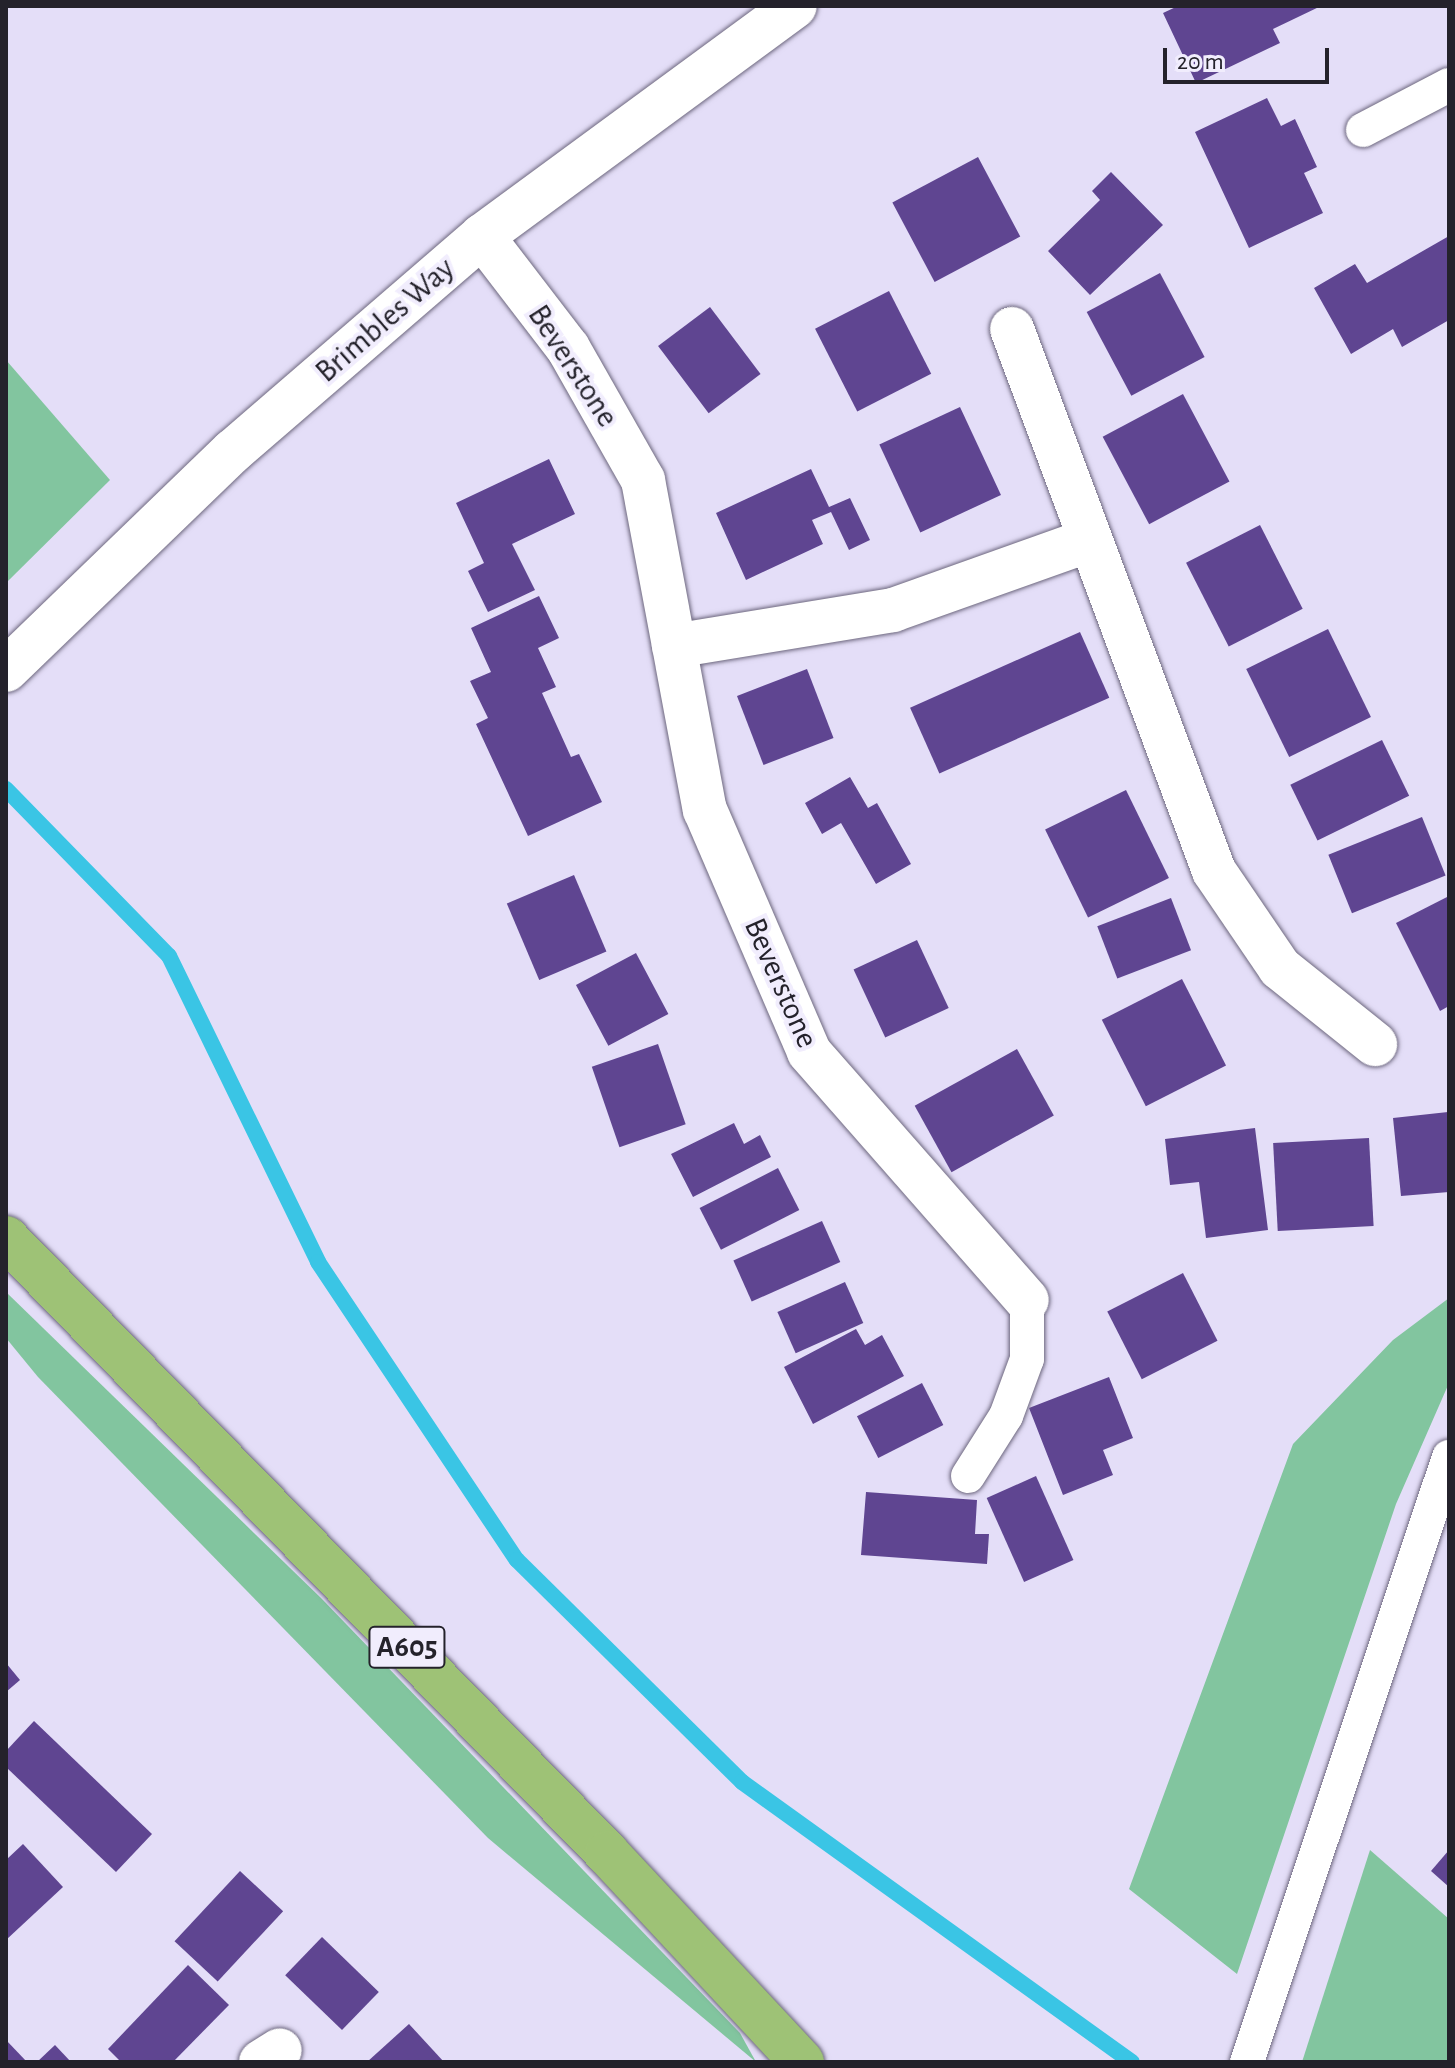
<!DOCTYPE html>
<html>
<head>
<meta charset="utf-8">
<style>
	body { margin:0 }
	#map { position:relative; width:1455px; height:2068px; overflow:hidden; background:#e4def8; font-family:"Alegreya Sans",sans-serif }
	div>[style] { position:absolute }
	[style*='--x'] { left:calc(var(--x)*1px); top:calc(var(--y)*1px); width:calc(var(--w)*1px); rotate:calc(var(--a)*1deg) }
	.green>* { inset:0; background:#82c59f }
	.stream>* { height:16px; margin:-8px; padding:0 8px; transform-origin:8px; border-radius:8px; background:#3ac5e5 }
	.building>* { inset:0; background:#5f4591; transform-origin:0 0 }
	.roads { filter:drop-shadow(0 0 2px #6d677e) drop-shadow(0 0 2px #6d677e) }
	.service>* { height:34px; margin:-17px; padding:0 17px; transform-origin:17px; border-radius:17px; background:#fff }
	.minor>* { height:44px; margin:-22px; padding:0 22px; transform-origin:22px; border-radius:22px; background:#fff }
	.tertiary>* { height:44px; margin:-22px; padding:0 22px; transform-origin:22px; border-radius:22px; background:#fff }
	.primary>* { height:44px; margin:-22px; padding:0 22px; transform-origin:22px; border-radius:22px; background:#9ec276 }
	span { translate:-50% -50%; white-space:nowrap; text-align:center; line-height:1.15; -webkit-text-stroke:8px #f1edfd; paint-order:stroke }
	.shield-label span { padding:2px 6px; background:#f1edfd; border:2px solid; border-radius:6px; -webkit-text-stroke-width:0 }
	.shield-label { font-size:30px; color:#24222b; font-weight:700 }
	.street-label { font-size:32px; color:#24222b }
	.frame { position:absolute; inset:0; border:8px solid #24222b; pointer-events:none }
	.scale { position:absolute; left:1163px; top:48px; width:166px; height:36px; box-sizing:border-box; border:4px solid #24222b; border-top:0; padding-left:10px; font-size:24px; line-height:28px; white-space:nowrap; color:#24222b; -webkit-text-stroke:6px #f1edfd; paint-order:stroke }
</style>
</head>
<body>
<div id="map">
	<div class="green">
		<i style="clip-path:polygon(6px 360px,110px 480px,6px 583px)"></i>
		<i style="clip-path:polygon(6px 1292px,322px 1599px,740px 2033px,756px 2062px,488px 1838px,38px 1377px,6px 1338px)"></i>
		<i style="clip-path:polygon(1449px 1298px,1449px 1383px,1396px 1504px,1237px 1974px,1129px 1889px,1293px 1444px,1393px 1340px)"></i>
		<i style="clip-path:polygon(1370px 1850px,1449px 1919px,1449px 2062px,1302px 2062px)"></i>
	</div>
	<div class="stream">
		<i style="--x:6;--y:789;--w:233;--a:45.7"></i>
		<i style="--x:169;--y:956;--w:340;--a:64"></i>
		<i style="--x:318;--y:1262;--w:358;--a:56.3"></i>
		<i style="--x:517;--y:1560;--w:316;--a:44.6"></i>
		<i style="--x:742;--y:1782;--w:480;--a:35.7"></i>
	</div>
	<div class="building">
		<i style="clip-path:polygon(1178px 6px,1321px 6px,1273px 29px,1280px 43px,1196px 83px,1163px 13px)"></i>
		<i style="clip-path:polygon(1267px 98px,1281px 126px,1295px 119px,1317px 167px,1304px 173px,1323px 213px,1249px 248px,1195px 132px)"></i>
		<i style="left:978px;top:157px;width:90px;height:97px;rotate:62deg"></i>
		<i style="clip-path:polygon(1111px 172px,1163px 225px,1090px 295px,1048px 251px,1100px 200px,1092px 191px)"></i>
		<i style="clip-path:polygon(1449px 236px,1449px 320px,1402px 347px,1393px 329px,1351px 354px,1314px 288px,1355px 264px,1367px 283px)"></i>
		<i style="left:1160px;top:273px;width:95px;height:83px;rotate:62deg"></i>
		<i style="left:889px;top:291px;width:93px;height:83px;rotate:63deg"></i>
		<i style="left:710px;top:307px;width:84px;height:65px;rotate:53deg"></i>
		<i style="left:1183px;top:394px;width:99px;height:91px;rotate:62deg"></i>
		<i style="left:960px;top:407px;width:97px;height:89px;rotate:65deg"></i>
		<i style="clip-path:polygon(549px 459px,575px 514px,512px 544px,535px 590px,488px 612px,468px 571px,484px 563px,456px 503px)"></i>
		<i style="clip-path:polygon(811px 469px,829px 507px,850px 498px,870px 540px,849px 550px,831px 512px,812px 520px,823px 544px,746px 580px,716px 513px)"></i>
		<i style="left:1260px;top:525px;width:94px;height:83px;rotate:63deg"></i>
		<i style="clip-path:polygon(539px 596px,559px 638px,538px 648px,556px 687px,542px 693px,571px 757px,579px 754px,602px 802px,528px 836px,476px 724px,488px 718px,470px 681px,491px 672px,471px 628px)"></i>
		<i style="left:1328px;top:629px;width:98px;height:91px;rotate:64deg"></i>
		<i style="left:1080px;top:632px;width:72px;height:186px;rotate:66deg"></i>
		<i style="left:807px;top:669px;width:74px;height:75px;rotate:69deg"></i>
		<i style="left:1382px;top:740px;width:62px;height:102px;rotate:64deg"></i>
		<i style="clip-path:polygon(850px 777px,868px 808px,877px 803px,911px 864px,876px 884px,841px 823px,822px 834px,805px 803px)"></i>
		<i style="left:1126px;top:790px;width:98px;height:90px;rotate:64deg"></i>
		<i style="left:1422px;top:817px;width:63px;height:101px;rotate:68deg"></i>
		<i style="left:574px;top:875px;width:83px;height:73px;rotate:67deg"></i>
		<i style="clip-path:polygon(1449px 896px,1449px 1006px,1440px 1011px,1396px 923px)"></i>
		<i style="left:1171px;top:898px;width:56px;height:79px;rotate:69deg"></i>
		<i style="left:917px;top:940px;width:75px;height:70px;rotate:65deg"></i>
		<i style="left:636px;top:953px;width:69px;height:68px;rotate:62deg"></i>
		<i style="left:1182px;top:979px;width:97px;height:90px;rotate:63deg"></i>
		<i style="left:658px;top:1044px;width:85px;height:70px;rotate:71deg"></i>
		<i style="left:1017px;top:1049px;width:76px;height:117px;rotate:61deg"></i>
		<i style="clip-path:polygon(1448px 1112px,1449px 1192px,1401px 1196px,1393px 1118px)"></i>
		<i style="clip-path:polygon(734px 1123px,744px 1144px,760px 1135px,771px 1157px,693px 1197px,671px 1154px)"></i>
		<i style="clip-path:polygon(1255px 1128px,1268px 1230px,1206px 1238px,1199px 1182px,1170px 1185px,1165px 1139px)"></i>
		<i style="left:1369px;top:1138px;width:88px;height:96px;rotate:87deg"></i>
		<i style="left:778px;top:1168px;width:47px;height:88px;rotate:63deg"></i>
		<i style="left:822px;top:1221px;width:45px;height:97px;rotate:66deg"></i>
		<i style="left:1183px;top:1273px;width:76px;height:85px;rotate:63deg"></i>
		<i style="left:845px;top:1282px;width:45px;height:74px;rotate:66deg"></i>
		<i style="clip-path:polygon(856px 1329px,865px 1345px,882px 1335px,904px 1376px,813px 1424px,784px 1367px)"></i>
		<i style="clip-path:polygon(1109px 1377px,1133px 1438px,1103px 1450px,1113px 1475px,1063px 1495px,1029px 1408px)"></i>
		<i style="left:922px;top:1383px;width:47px;height:73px;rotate:63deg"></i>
		<i style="left:1036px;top:1476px;width:92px;height:54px;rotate:66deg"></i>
		<i style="clip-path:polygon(866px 1492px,977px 1500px,975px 1534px,989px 1534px,987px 1564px,861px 1555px)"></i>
		<i style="clip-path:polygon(6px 1663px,20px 1680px,6px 1692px)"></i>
		<i style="clip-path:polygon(34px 1721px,152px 1834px,116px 1872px,6px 1767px,6px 1751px)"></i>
		<i style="clip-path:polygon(23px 1844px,63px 1887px,6px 1940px,6px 1860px)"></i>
		<i style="clip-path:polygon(1449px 1850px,1449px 1887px,1431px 1871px)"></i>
		<i style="left:240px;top:1871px;width:59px;height:96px;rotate:43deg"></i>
		<i style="left:322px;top:1937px;width:79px;height:53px;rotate:44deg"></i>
		<i style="clip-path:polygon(188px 1965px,229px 2005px,173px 2062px,121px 2062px,108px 2049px)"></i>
		<i style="clip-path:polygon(409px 2024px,444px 2062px,367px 2062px)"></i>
		<i style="clip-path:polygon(6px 2040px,27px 2062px,6px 2062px)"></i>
		<i style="clip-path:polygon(55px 2045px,71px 2062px,37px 2062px)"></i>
	</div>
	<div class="roads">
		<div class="service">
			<i style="--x:1363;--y:130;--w:97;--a:-27.6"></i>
			<i style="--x:968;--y:1476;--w:71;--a:-57.7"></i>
			<i style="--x:1006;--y:1416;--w:61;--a:-69.8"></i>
			<i style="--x:1027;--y:1359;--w:59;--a:-90"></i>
			<i style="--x:1247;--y:2062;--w:638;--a:-71.54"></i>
		</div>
		<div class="minor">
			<i style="--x:482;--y:236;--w:141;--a:52.5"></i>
			<i style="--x:568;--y:348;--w:152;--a:60.4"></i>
			<i style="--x:643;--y:480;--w:336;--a:79.4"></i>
			<i style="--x:705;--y:810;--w:263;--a:66.7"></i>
			<i style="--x:809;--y:1052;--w:330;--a:48.7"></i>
			<i style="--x:1012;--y:329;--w:578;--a:69.56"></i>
			<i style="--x:1214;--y:871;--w:117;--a:55.8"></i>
			<i style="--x:1280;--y:968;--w:122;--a:38.7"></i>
			<i style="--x:674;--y:646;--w:222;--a:-9.3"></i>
			<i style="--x:893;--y:610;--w:206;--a:-19.6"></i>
			<i style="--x:261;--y:2062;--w:22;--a:-32"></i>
		</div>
		<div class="tertiary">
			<i style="--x:6;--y:670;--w:315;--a:-44"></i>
			<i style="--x:233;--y:451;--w:329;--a:-40.8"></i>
			<i style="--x:482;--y:236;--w:388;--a:-36.3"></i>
		</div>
		<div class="primary">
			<i style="--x:6;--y:1238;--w:860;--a:45.66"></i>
			<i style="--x:607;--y:1853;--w:286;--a:47"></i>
		</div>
	</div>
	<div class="shield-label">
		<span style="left:407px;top:1647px">A605</span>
	</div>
	<div class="street-label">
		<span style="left:385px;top:320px;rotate:-41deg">Brimbles Way</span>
		<span style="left:573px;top:366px;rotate:57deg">Beverstone</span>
		<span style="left:781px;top:983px;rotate:66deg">Beverstone</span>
	</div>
	<div class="frame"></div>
	<div class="scale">20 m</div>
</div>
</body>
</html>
